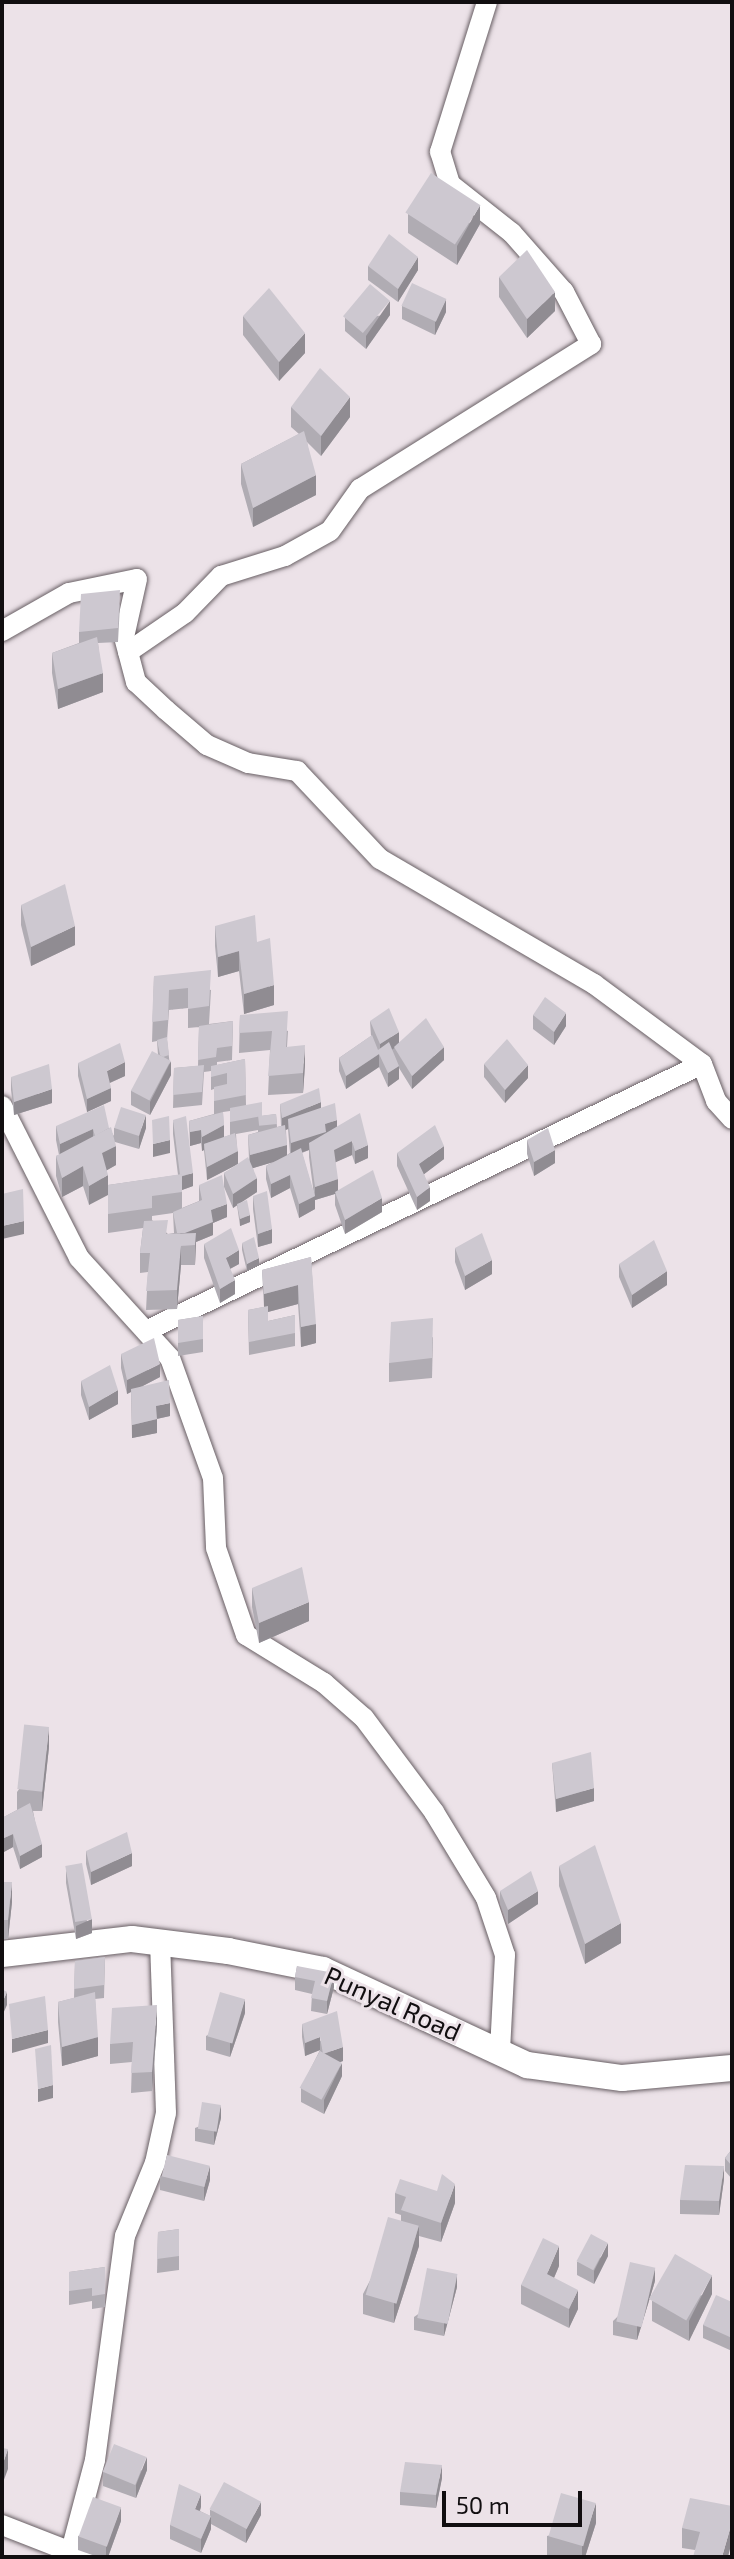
<!DOCTYPE html>
<html>
<head>
<meta charset="utf-8">
<style>
	body { margin:0 }
	#map { position:relative; width:734px; height:2559px; overflow:hidden; background:#ece2e8; font-family:"Exo 2",sans-serif }
	div>[style] { position:absolute }
	[style*='--x'] { left:calc(var(--x)*1px); top:calc(var(--y)*1px); width:calc(var(--w)*1px); rotate:calc(var(--a)*1deg) }
	.roads { filter:drop-shadow(0 0 2px #685f64) drop-shadow(0 0 2px #685f64) }
	.minor>* { height:20px; margin:-10px; padding:0 10px; transform-origin:10px; border-radius:10px; background:#fff }
	.major>* { height:26px; margin:-13px; padding:0 13px; transform-origin:13px; border-radius:13px; background:#fff }
	.wall>* { inset:0; background:#b0acb3 }
	.shaded-wall>* { inset:0; background:#908c92 }
	.building>* { inset:0; background:#cdc8d0; transform-origin:0 0 }
	span { translate:-50% -50%; white-space:nowrap; text-align:center; line-height:1.15; -webkit-text-stroke:6px #ece2e8; paint-order:stroke }
	.street-label { font-size:26px; color:#110e10 }
	.frame { position:absolute; inset:0; border:4px solid #110e10; pointer-events:none }
	.scale { position:absolute; left:442px; top:2491px; width:140px; height:36px; box-sizing:border-box; border:4px solid #110e10; border-top:0; padding-left:10px; font-size:24px; line-height:28px; white-space:nowrap; color:#110e10; -webkit-text-stroke:6px #ece2e8; paint-order:stroke }
</style>
</head>
<body>
<div id="map">
	<div class="roads">
		<div class="minor">
			<i style="--x:2;--y:631;--w:77;--a:-29.6"></i>
			<i style="--x:69;--y:593;--w:69;--a:-11.6"></i>
			<i style="--x:137;--y:579;--w:59;--a:102.6"></i>
			<i style="--x:124;--y:637;--w:47;--a:75.1"></i>
			<i style="--x:136;--y:682;--w:41;--a:43"></i>
			<i style="--x:166;--y:710;--w:54;--a:40.5"></i>
			<i style="--x:207;--y:745;--w:45;--a:23.7"></i>
			<i style="--x:248;--y:763;--w:50;--a:9.3"></i>
			<i style="--x:297;--y:771;--w:121;--a:46.7"></i>
			<i style="--x:380;--y:859;--w:248;--a:30.3"></i>
			<i style="--x:594;--y:984;--w:134;--a:36.5"></i>
			<i style="--x:702;--y:1064;--w:40;--a:69"></i>
			<i style="--x:716;--y:1101;--w:24;--a:48"></i>
			<i style="--x:128;--y:652;--w:69;--a:-34.4"></i>
			<i style="--x:185;--y:613;--w:52;--a:-45.8"></i>
			<i style="--x:221;--y:576;--w:67;--a:-17.4"></i>
			<i style="--x:285;--y:556;--w:51;--a:-29.1"></i>
			<i style="--x:330;--y:531;--w:52;--a:-54.5"></i>
			<i style="--x:360;--y:489;--w:273;--a:-32.1"></i>
			<i style="--x:591;--y:344;--w:59;--a:-117.4"></i>
			<i style="--x:564;--y:292;--w:79;--a:-131.4"></i>
			<i style="--x:512;--y:233;--w:79;--a:-141.7"></i>
			<i style="--x:450;--y:184;--w:34;--a:-107"></i>
			<i style="--x:440;--y:152;--w:157;--a:-72.6"></i>
			<i style="--x:2;--y:1106;--w:170;--a:63.1"></i>
			<i style="--x:79;--y:1258;--w:135;--a:47.7"></i>
			<i style="--x:170;--y:1358;--w:127;--a:70.3"></i>
			<i style="--x:213;--y:1478;--w:70;--a:87.5"></i>
			<i style="--x:216;--y:1548;--w:92;--a:71"></i>
			<i style="--x:246;--y:1635;--w:92;--a:31.6"></i>
			<i style="--x:324;--y:1683;--w:53;--a:41.2"></i>
			<i style="--x:364;--y:1718;--w:117;--a:53.3"></i>
			<i style="--x:434;--y:1812;--w:100;--a:58.8"></i>
			<i style="--x:486;--y:1898;--w:60;--a:71.6"></i>
			<i style="--x:505;--y:1955;--w:97;--a:93"></i>
			<i style="--x:150;--y:1329;--w:612;--a:-25.64"></i>
			<i style="--x:2;--y:2525;--w:88;--a:21.3"></i>
			<i style="--x:71;--y:2551;--w:94;--a:-75.2"></i>
			<i style="--x:95;--y:2460;--w:226;--a:-82.4"></i>
			<i style="--x:125;--y:2236;--w:79;--a:-67.7"></i>
			<i style="--x:155;--y:2163;--w:51;--a:-77.6"></i>
			<i style="--x:166;--y:2113;--w:171;--a:-92"></i>
		</div>
		<div class="major">
			<i style="--x:2;--y:1954;--w:131;--a:-6.6"></i>
			<i style="--x:132;--y:1939;--w:97;--a:7.1"></i>
			<i style="--x:228;--y:1951;--w:97;--a:11.3"></i>
			<i style="--x:323;--y:1970;--w:225;--a:25"></i>
			<i style="--x:527;--y:2065;--w:96;--a:7.8"></i>
			<i style="--x:622;--y:2078;--w:110;--a:-5.2"></i>
		</div>
	</div>
	<div class="wall">
		<i style="clip-path:polygon(408px 214px,480px 224px,457px 265px,408px 233px)"></i>
		<i style="clip-path:polygon(368px 266px,418px 270px,398px 302px,368px 280px)"></i>
		<i style="clip-path:polygon(499px 277px,555px 311px,527px 338px,499px 297px)"></i>
		<i style="clip-path:polygon(402px 306px,446px 312px,435px 335px,402px 319px)"></i>
		<i style="clip-path:polygon(390px 315px,366px 349px,345px 331px,345px 318px)"></i>
		<i style="clip-path:polygon(243px 316px,305px 353px,279px 381px,243px 335px)"></i>
		<i style="clip-path:polygon(291px 407px,350px 417px,321px 456px,307px 442px,316px 495px,253px 527px,241px 484px,241px 464px,299px 434px,291px 427px)"></i>
		<i style="clip-path:polygon(120px 604px,118px 642px,98px 643px,103px 692px,58px 709px,52px 673px,52px 653px,79px 643px,79px 632px)"></i>
		<i style="clip-path:polygon(21px 905px,75px 945px,31px 966px,21px 925px)"></i>
		<i style="clip-path:polygon(215px 926px,257px 942px,274px 1005px,244px 1014px,239px 971px,218px 977px,215px 946px)"></i>
		<i style="clip-path:polygon(evenodd,154px 976px,211px 990px,209px 1024px,233px 1021px,232px 1060px,217px 1062px,217px 1065px,245px 1059px,246px 1105px,262px 1116px,276px 1114px,277px 1127px,281px 1126px,280px 1104px,321px 1108px,337px 1127px,368px 1158px,355px 1164px,352px 1155px,335px 1162px,338px 1190px,382px 1212px,345px 1234px,335px 1205px,335px 1194px,315px 1200px,315px 1196px,315px 1209px,299px 1218px,290px 1188px,271px 1198px,266px 1179px,266px 1166px,273px 1162px,253px 1168px,257px 1192px,239px 1203px,250px 1222px,240px 1226px,237px 1205px,233px 1208px,224px 1187px,224px 1173px,249px 1159px,248px 1135px,258px 1132px,258px 1130px,236px 1134px,238px 1164px,207px 1180px,204px 1150px,202px 1151px,201px 1143px,190px 1146px,189px 1121px,214px 1114px,214px 1089px,211px 1090px,211px 1071px,204px 1072px,202px 1105px,173px 1108px,174px 1068px,198px 1066px,199px 1027px,188px 1028px,188px 1008px,169px 1010px,167px 1040px,171px 1075px,150px 1115px,131px 1105px,131px 1091px,158px 1055px,157px 1041px,152px 1042px,154px 976px,230px 1111px,230px 1135px,224px 1137px,223px 1112px,230px 1111px,154px 976px,288px 1129px,290px 1153px,287px 1155px,286px 1130px,288px 1129px,154px 976px,309px 1150px,309px 1157px,314px 1195px,302px 1153px,309px 1150px)"></i>
		<i style="clip-path:polygon(240px 1015px,288px 1031px,287px 1047px,305px 1065px,303px 1093px,268px 1095px,270px 1050px,239px 1053px)"></i>
		<i style="clip-path:polygon(533px 1015px,566px 1026px,554px 1045px,533px 1029px)"></i>
		<i style="clip-path:polygon(370px 1021px,399px 1043px,444px 1060px,412px 1089px,399px 1068px,399px 1079px,388px 1087px,379px 1067px,346px 1089px,339px 1071px,339px 1058px,371px 1036px)"></i>
		<i style="clip-path:polygon(78px 1063px,125px 1076px,110px 1083px,111px 1101px,87px 1112px,78px 1076px)"></i>
		<i style="clip-path:polygon(484px 1064px,528px 1078px,505px 1103px,484px 1077px)"></i>
		<i style="clip-path:polygon(11px 1077px,52px 1103px,14px 1115px,11px 1090px)"></i>
		<i style="clip-path:polygon(evenodd,173px 1120px,193px 1186px,182px 1190px,182px 1208px,199px 1201px,199px 1185px,227px 1217px,213px 1223px,213px 1235px,196px 1242px,195px 1265px,181px 1265px,177px 1309px,146px 1310px,148px 1272px,140px 1273px,140px 1253px,143px 1228px,108px 1233px,108px 1185px,178px 1175px,173px 1134px,173px 1120px,173px 1213px,174px 1233px,168px 1234px,152px 1220px,152px 1216px,173px 1213px)"></i>
		<i style="clip-path:polygon(56px 1126px,109px 1128px,114px 1136px,114px 1128px,146px 1128px,139px 1149px,115px 1142px,116px 1165px,107px 1170px,89px 1205px,83px 1186px,62px 1197px,56px 1176px,56px 1156px,59px 1155px,56px 1140px)"></i>
		<i style="clip-path:polygon(527px 1140px,555px 1163px,534px 1176px,527px 1154px)"></i>
		<i style="clip-path:polygon(397px 1153px,444px 1159px,424px 1174px,430px 1201px,417px 1210px,397px 1166px)"></i>
		<i style="clip-path:polygon(253px 1196px,272px 1243px,258px 1247px,253px 1209px)"></i>
		<i style="clip-path:polygon(242px 1243px,259px 1265px,247px 1271px,242px 1250px)"></i>
		<i style="clip-path:polygon(204px 1244px,239px 1264px,230px 1269px,235px 1294px,220px 1303px,204px 1258px)"></i>
		<i style="clip-path:polygon(455px 1248px,492px 1274px,465px 1290px,455px 1262px)"></i>
		<i style="clip-path:polygon(311px 1257px,316px 1343px,301px 1347px,298px 1304px,268px 1312px,268px 1321px,295px 1315px,295px 1346px,249px 1355px,248px 1310px,264px 1307px,262px 1270px)"></i>
		<i style="clip-path:polygon(619px 1264px,667px 1285px,632px 1308px,619px 1277px)"></i>
		<i style="clip-path:polygon(203px 1316px,203px 1352px,178px 1356px,178px 1320px)"></i>
		<i style="clip-path:polygon(433px 1337px,432px 1378px,389px 1382px,389px 1363px)"></i>
		<i style="clip-path:polygon(121px 1354px,160px 1377px,143px 1386px,170px 1416px,157px 1419px,157px 1433px,132px 1438px,131px 1392px,127px 1394px,121px 1368px)"></i>
		<i style="clip-path:polygon(81px 1381px,118px 1404px,89px 1420px,81px 1395px)"></i>
		<i style="clip-path:polygon(252px 1588px,309px 1621px,259px 1643px,252px 1607px)"></i>
		<i style="clip-path:polygon(49px 1747px,42px 1811px,33px 1811px,42px 1857px,20px 1869px,13px 1847px,2px 1853px,2px 1818px,17px 1810px,17px 1792px)"></i>
		<i style="clip-path:polygon(552px 1763px,594px 1801px,556px 1812px)"></i>
		<i style="clip-path:polygon(86px 1851px,132px 1866px,91px 1885px,86px 1864px)"></i>
		<i style="clip-path:polygon(559px 1866px,621px 1943px,585px 1964px,559px 1886px)"></i>
		<i style="clip-path:polygon(66px 1870px,92px 1933px,76px 1939px,66px 1883px)"></i>
		<i style="clip-path:polygon(2px 1882px,12px 1902px,8px 1939px,2px 1939px)"></i>
		<i style="clip-path:polygon(500px 1891px,538px 1904px,508px 1924px,500px 1904px)"></i>
		<i style="clip-path:polygon(105px 1957px,104px 1998px,95px 1999px,98px 2056px,62px 2066px,58px 2022px,58px 2002px,74px 1998px,75px 1961px)"></i>
		<i style="clip-path:polygon(297px 1966px,334px 1987px,327px 2014px,311px 2011px,312px 1994px,295px 1990px,295px 1977px)"></i>
		<i style="clip-path:polygon(245px 2013px,230px 2057px,206px 2050px,206px 2036px)"></i>
		<i style="clip-path:polygon(302px 2024px,343px 2061px,340px 2062px,342px 2076px,324px 2114px,301px 2102px,301px 2088px,320px 2050px,305px 2056px,302px 2037px)"></i>
		<i style="clip-path:polygon(157px 2025px,152px 2091px,131px 2093px,132px 2062px,110px 2064px,110px 2044px)"></i>
		<i style="clip-path:polygon(221px 2118px,214px 2145px,195px 2141px,195px 2128px)"></i>
		<i style="clip-path:polygon(732px 2149px,732px 2179px,725px 2171px,725px 2158px)"></i>
		<i style="clip-path:polygon(160px 2176px,210px 2180px,204px 2201px,160px 2190px)"></i>
		<i style="clip-path:polygon(724px 2179px,719px 2215px,680px 2214px,680px 2200px)"></i>
		<i style="clip-path:polygon(437px 2191px,455px 2203px,441px 2242px,419px 2236px,419px 2246px,394px 2323px,363px 2314px,363px 2294px,401px 2221px,401px 2215px,395px 2213px,395px 2193px)"></i>
		<i style="clip-path:polygon(179px 2229px,179px 2270px,157px 2273px,158px 2232px)"></i>
		<i style="clip-path:polygon(608px 2256px,594px 2284px,577px 2275px,577px 2262px)"></i>
		<i style="clip-path:polygon(559px 2266px,554px 2278px,578px 2309px,569px 2328px,521px 2304px,521px 2285px)"></i>
		<i style="clip-path:polygon(105px 2267px,105px 2307px,92px 2309px,92px 2301px,69px 2305px,69px 2272px)"></i>
		<i style="clip-path:polygon(655px 2281px,637px 2340px,613px 2335px,613px 2321px)"></i>
		<i style="clip-path:polygon(457px 2287px,444px 2336px,414px 2330px,414px 2317px)"></i>
		<i style="clip-path:polygon(712px 2294px,689px 2341px,652px 2321px,652px 2301px)"></i>
		<i style="clip-path:polygon(732px 2302px,732px 2351px,703px 2338px,703px 2325px)"></i>
		<i style="clip-path:polygon(147px 2470px,136px 2498px,103px 2486px,103px 2472px)"></i>
		<i style="clip-path:polygon(442px 2478px,436px 2508px,400px 2505px,400px 2492px)"></i>
		<i style="clip-path:polygon(732px 2506px,695px 2550px,682px 2548px,682px 2528px)"></i>
		<i style="clip-path:polygon(201px 2507px,200px 2511px,210px 2516px,210px 2510px,261px 2515px,246px 2543px,211px 2524px,211px 2529px,201px 2553px,170px 2539px,170px 2525px)"></i>
		<i style="clip-path:polygon(121px 2521px,108px 2557px,98px 2557px,78px 2550px,78px 2536px)"></i>
		<i style="clip-path:polygon(596px 2523px,585px 2557px,552px 2557px,547px 2555px,547px 2536px)"></i>
	</div>
	<div class="shaded-wall">
		<i style="clip-path:polygon(480px 205px,480px 224px,457px 265px,457px 246px)"></i>
		<i style="clip-path:polygon(418px 257px,418px 270px,398px 302px,398px 289px)"></i>
		<i style="clip-path:polygon(555px 292px,555px 311px,527px 338px,527px 319px)"></i>
		<i style="clip-path:polygon(446px 299px,446px 312px,435px 335px,435px 322px)"></i>
		<i style="clip-path:polygon(390px 301px,390px 315px,366px 349px,366px 336px)"></i>
		<i style="clip-path:polygon(305px 333px,305px 353px,279px 381px,279px 362px)"></i>
		<i style="clip-path:polygon(350px 397px,350px 417px,321px 456px,321px 436px)"></i>
		<i style="clip-path:polygon(316px 475px,316px 495px,253px 527px,253px 508px)"></i>
		<i style="clip-path:polygon(103px 673px,103px 692px,58px 709px,58px 689px)"></i>
		<i style="clip-path:polygon(75px 926px,75px 945px,31px 966px,31px 947px)"></i>
		<i style="clip-path:polygon(239px 951px,239px 971px,218px 977px,218px 957px)"></i>
		<i style="clip-path:polygon(274px 985px,274px 1005px,244px 1014px,244px 994px)"></i>
		<i style="clip-path:polygon(566px 1013px,566px 1026px,554px 1045px,554px 1032px)"></i>
		<i style="clip-path:polygon(399px 1032px,399px 1045px,381px 1057px,380px 1054px,380px 1044px)"></i>
		<i style="clip-path:polygon(305px 1045px,305px 1065px,303px 1093px,303px 1073px)"></i>
		<i style="clip-path:polygon(444px 1047px,444px 1060px,412px 1089px,412px 1076px)"></i>
		<i style="clip-path:polygon(379px 1054px,379px 1067px,346px 1089px,346px 1076px)"></i>
		<i style="clip-path:polygon(171px 1061px,171px 1075px,150px 1115px,150px 1102px)"></i>
		<i style="clip-path:polygon(125px 1062px,125px 1076px,107px 1084px,107px 1071px)"></i>
		<i style="clip-path:polygon(528px 1065px,528px 1078px,505px 1103px,505px 1090px)"></i>
		<i style="clip-path:polygon(399px 1066px,399px 1079px,388px 1087px,388px 1073px)"></i>
		<i style="clip-path:polygon(111px 1088px,111px 1101px,87px 1112px,87px 1099px)"></i>
		<i style="clip-path:polygon(52px 1089px,52px 1103px,14px 1115px,14px 1102px)"></i>
		<i style="clip-path:polygon(321px 1102px,321px 1116px,288px 1119px,288px 1129px,282px 1131px,282px 1118px)"></i>
		<i style="clip-path:polygon(146px 1115px,146px 1128px,139px 1149px,139px 1136px)"></i>
		<i style="clip-path:polygon(337px 1120px,337px 1133px,309px 1143px,309px 1150px,291px 1156px,291px 1143px,325px 1124px)"></i>
		<i style="clip-path:polygon(224px 1125px,224px 1138px,204px 1144px,204px 1150px,202px 1151px,202px 1137px)"></i>
		<i style="clip-path:polygon(93px 1129px,93px 1142px,60px 1157px,60px 1144px)"></i>
		<i style="clip-path:polygon(201px 1130px,201px 1143px,190px 1146px,190px 1132px)"></i>
		<i style="clip-path:polygon(170px 1140px,170px 1153px,153px 1157px,153px 1144px)"></i>
		<i style="clip-path:polygon(352px 1141px,352px 1155px,334px 1163px,334px 1150px)"></i>
		<i style="clip-path:polygon(287px 1145px,287px 1158px,250px 1169px,250px 1155px)"></i>
		<i style="clip-path:polygon(368px 1145px,368px 1158px,355px 1164px,355px 1151px)"></i>
		<i style="clip-path:polygon(116px 1146px,116px 1165px,102px 1173px,102px 1153px)"></i>
		<i style="clip-path:polygon(444px 1146px,444px 1159px,419px 1178px,419px 1164px)"></i>
		<i style="clip-path:polygon(555px 1150px,555px 1163px,534px 1176px,534px 1162px)"></i>
		<i style="clip-path:polygon(238px 1151px,238px 1164px,207px 1180px,207px 1167px)"></i>
		<i style="clip-path:polygon(83px 1166px,83px 1186px,62px 1197px,62px 1178px)"></i>
		<i style="clip-path:polygon(193px 1173px,193px 1186px,182px 1190px,182px 1211px,182px 1190px,180px 1177px)"></i>
		<i style="clip-path:polygon(108px 1175px,108px 1195px,89px 1205px,89px 1186px)"></i>
		<i style="clip-path:polygon(290px 1175px,290px 1188px,271px 1198px,271px 1184px)"></i>
		<i style="clip-path:polygon(257px 1178px,257px 1192px,233px 1208px,233px 1194px)"></i>
		<i style="clip-path:polygon(338px 1179px,338px 1193px,315px 1200px,315px 1187px)"></i>
		<i style="clip-path:polygon(430px 1187px,430px 1201px,417px 1210px,417px 1197px)"></i>
		<i style="clip-path:polygon(315px 1196px,315px 1209px,299px 1218px,299px 1204px)"></i>
		<i style="clip-path:polygon(382px 1198px,382px 1212px,345px 1234px,345px 1220px)"></i>
		<i style="clip-path:polygon(227px 1204px,227px 1217px,213px 1223px,213px 1235px,196px 1242px,195px 1265px,195px 1242px,181px 1246px,181px 1265px,177px 1309px,177px 1236px,211px 1210px)"></i>
		<i style="clip-path:polygon(250px 1215px,250px 1222px,240px 1226px,240px 1219px)"></i>
		<i style="clip-path:polygon(24px 1221px,24px 1234px,2px 1239px,2px 1226px)"></i>
		<i style="clip-path:polygon(272px 1229px,272px 1243px,258px 1247px,258px 1234px)"></i>
		<i style="clip-path:polygon(239px 1250px,239px 1264px,226px 1271px,226px 1258px)"></i>
		<i style="clip-path:polygon(259px 1258px,259px 1265px,247px 1271px,247px 1264px)"></i>
		<i style="clip-path:polygon(492px 1260px,492px 1274px,465px 1290px,465px 1276px)"></i>
		<i style="clip-path:polygon(667px 1271px,667px 1285px,632px 1308px,632px 1295px)"></i>
		<i style="clip-path:polygon(235px 1280px,235px 1294px,220px 1303px,220px 1289px)"></i>
		<i style="clip-path:polygon(298px 1285px,298px 1304px,264px 1313px,264px 1294px)"></i>
		<i style="clip-path:polygon(316px 1324px,316px 1343px,301px 1347px,301px 1327px)"></i>
		<i style="clip-path:polygon(160px 1364px,160px 1377px,127px 1394px,127px 1380px)"></i>
		<i style="clip-path:polygon(118px 1390px,118px 1404px,89px 1420px,89px 1407px)"></i>
		<i style="clip-path:polygon(170px 1403px,170px 1416px,156px 1419px,156px 1406px)"></i>
		<i style="clip-path:polygon(157px 1419px,157px 1433px,132px 1438px,132px 1425px)"></i>
		<i style="clip-path:polygon(309px 1602px,309px 1621px,259px 1643px,259px 1623px)"></i>
		<i style="clip-path:polygon(49px 1727px,49px 1747px,42px 1811px,42px 1792px)"></i>
		<i style="clip-path:polygon(594px 1788px,594px 1801px,556px 1812px,556px 1799px)"></i>
		<i style="clip-path:polygon(13px 1834px,13px 1847px,2px 1853px,2px 1839px)"></i>
		<i style="clip-path:polygon(42px 1844px,42px 1857px,20px 1869px,20px 1856px)"></i>
		<i style="clip-path:polygon(132px 1853px,132px 1866px,91px 1885px,91px 1872px)"></i>
		<i style="clip-path:polygon(12px 1882px,12px 1902px,8px 1939px,8px 1920px)"></i>
		<i style="clip-path:polygon(538px 1891px,538px 1904px,508px 1924px,508px 1910px)"></i>
		<i style="clip-path:polygon(92px 1919px,92px 1933px,76px 1939px,76px 1926px)"></i>
		<i style="clip-path:polygon(621px 1923px,621px 1943px,585px 1964px,585px 1944px)"></i>
		<i style="clip-path:polygon(334px 1973px,334px 1987px,327px 2014px,327px 2001px)"></i>
		<i style="clip-path:polygon(7px 1992px,7px 2005px,2px 2016px,2px 2003px)"></i>
		<i style="clip-path:polygon(245px 1999px,245px 2013px,230px 2057px,230px 2044px)"></i>
		<i style="clip-path:polygon(157px 2005px,157px 2025px,152px 2091px,152px 2072px)"></i>
		<i style="clip-path:polygon(48px 2030px,48px 2043px,12px 2053px,12px 2039px)"></i>
		<i style="clip-path:polygon(98px 2037px,98px 2056px,62px 2066px,62px 2047px)"></i>
		<i style="clip-path:polygon(320px 2037px,320px 2050px,305px 2056px,305px 2043px)"></i>
		<i style="clip-path:polygon(343px 2047px,343px 2061px,323px 2068px,323px 2054px)"></i>
		<i style="clip-path:polygon(342px 2063px,342px 2076px,324px 2114px,324px 2100px)"></i>
		<i style="clip-path:polygon(53px 2085px,53px 2098px,38px 2102px,38px 2089px)"></i>
		<i style="clip-path:polygon(221px 2105px,221px 2118px,214px 2145px,214px 2132px)"></i>
		<i style="clip-path:polygon(210px 2166px,210px 2180px,204px 2201px,204px 2187px)"></i>
		<i style="clip-path:polygon(724px 2166px,724px 2179px,719px 2215px,719px 2201px)"></i>
		<i style="clip-path:polygon(455px 2184px,455px 2203px,441px 2242px,441px 2223px)"></i>
		<i style="clip-path:polygon(419px 2226px,419px 2246px,394px 2323px,394px 2303px)"></i>
		<i style="clip-path:polygon(608px 2243px,608px 2256px,594px 2284px,594px 2271px)"></i>
		<i style="clip-path:polygon(559px 2246px,559px 2266px,547px 2294px,547px 2274px)"></i>
		<i style="clip-path:polygon(655px 2268px,655px 2281px,637px 2340px,637px 2327px)"></i>
		<i style="clip-path:polygon(457px 2274px,457px 2287px,444px 2336px,444px 2323px)"></i>
		<i style="clip-path:polygon(712px 2275px,712px 2294px,689px 2341px,689px 2321px)"></i>
		<i style="clip-path:polygon(578px 2290px,578px 2309px,569px 2328px,569px 2309px)"></i>
		<i style="clip-path:polygon(8px 2449px,8px 2469px,2px 2485px,2px 2466px)"></i>
		<i style="clip-path:polygon(147px 2457px,147px 2470px,136px 2498px,136px 2485px)"></i>
		<i style="clip-path:polygon(442px 2465px,442px 2478px,436px 2508px,436px 2495px)"></i>
		<i style="clip-path:polygon(201px 2494px,201px 2507px,195px 2522px,195px 2509px)"></i>
		<i style="clip-path:polygon(261px 2502px,261px 2515px,246px 2543px,246px 2530px)"></i>
		<i style="clip-path:polygon(596px 2503px,596px 2523px,585px 2557px,582px 2557px,582px 2546px)"></i>
		<i style="clip-path:polygon(121px 2507px,121px 2521px,108px 2557px,106px 2557px,106px 2547px)"></i>
		<i style="clip-path:polygon(211px 2516px,211px 2529px,201px 2553px,201px 2539px)"></i>
		<i style="clip-path:polygon(732px 2522px,732px 2541px,728px 2557px,722px 2557px)"></i>
	</div>
	<div class="building">
		<i style="left:431px;top:173px;width:59px;height:47px;rotate:33deg"></i>
		<i style="clip-path:polygon(389px 234px,418px 257px,398px 289px,368px 266px)"></i>
		<i style="clip-path:polygon(527px 250px,555px 292px,527px 319px,499px 277px)"></i>
		<i style="left:412px;top:283px;width:38px;height:25px;rotate:25deg"></i>
		<i style="left:370px;top:284px;width:26px;height:42px;rotate:40deg"></i>
		<i style="clip-path:polygon(269px 288px,305px 333px,279px 362px,243px 316px)"></i>
		<i style="clip-path:polygon(320px 368px,350px 397px,321px 436px,291px 407px)"></i>
		<i style="clip-path:polygon(304px 431px,316px 475px,253px 508px,241px 464px)"></i>
		<i style="clip-path:polygon(120px 590px,118px 628px,79px 632px,81px 594px)"></i>
		<i style="clip-path:polygon(97px 637px,103px 673px,58px 689px,52px 653px)"></i>
		<i style="clip-path:polygon(65px 884px,75px 926px,31px 947px,21px 905px)"></i>
		<i style="clip-path:polygon(255px 915px,257px 942px,270px 938px,274px 985px,244px 994px,239px 951px,218px 957px,215px 926px)"></i>
		<i style="clip-path:polygon(211px 970px,209px 1006px,188px 1009px,188px 988px,169px 990px,168px 1020px,152px 1022px,154px 976px)"></i>
		<i style="clip-path:polygon(545px 997px,566px 1013px,554px 1032px,533px 1015px)"></i>
		<i style="clip-path:polygon(389px 1008px,399px 1032px,380px 1044px,370px 1021px)"></i>
		<i style="clip-path:polygon(288px 1011px,286px 1047px,305px 1045px,303px 1073px,268px 1076px,272px 1031px,239px 1033px,240px 1015px)"></i>
		<i style="clip-path:polygon(426px 1018px,444px 1047px,412px 1076px,394px 1047px)"></i>
		<i style="clip-path:polygon(233px 1021px,232px 1046px,217px 1048px,216px 1057px,198px 1060px,199px 1026px)"></i>
		<i style="clip-path:polygon(372px 1035px,378px 1050px,389px 1042px,399px 1066px,388px 1073px,379px 1054px,346px 1076px,339px 1058px)"></i>
		<i style="clip-path:polygon(167px 1037px,169px 1055px,163px 1057px,160px 1055px,157px 1040px)"></i>
		<i style="clip-path:polygon(507px 1039px,528px 1065px,505px 1090px,484px 1064px)"></i>
		<i style="clip-path:polygon(120px 1043px,125px 1062px,107px 1071px,111px 1088px,87px 1099px,78px 1063px)"></i>
		<i style="left:152px;top:1051px;width:21px;height:45px;rotate:28deg"></i>
		<i style="clip-path:polygon(245px 1059px,246px 1095px,214px 1101px,214px 1087px,227px 1084px,227px 1073px,211px 1077px,211px 1066px)"></i>
		<i style="clip-path:polygon(49px 1064px,52px 1089px,14px 1102px,11px 1077px)"></i>
		<i style="clip-path:polygon(204px 1065px,202px 1092px,173px 1095px,174px 1068px)"></i>
		<i style="clip-path:polygon(319px 1088px,321px 1102px,282px 1118px,280px 1104px)"></i>
		<i style="clip-path:polygon(262px 1102px,262px 1116px,230px 1122px,230px 1108px)"></i>
		<i style="clip-path:polygon(335px 1103px,337px 1120px,325px 1124px,326px 1132px,291px 1143px,288px 1119px)"></i>
		<i style="clip-path:polygon(104px 1105px,109px 1128px,95px 1136px,93px 1129px,60px 1144px,56px 1126px)"></i>
		<i style="left:121px;top:1107px;width:26px;height:22px;rotate:18deg"></i>
		<i style="clip-path:polygon(223px 1112px,224px 1125px,202px 1137px,201px 1130px,190px 1132px,189px 1121px)"></i>
		<i style="clip-path:polygon(360px 1113px,368px 1145px,355px 1151px,352px 1141px,334px 1150px,338px 1179px,315px 1187px,309px 1143px)"></i>
		<i style="left:276px;top:1114px;width:10px;height:18px;rotate:84deg"></i>
		<i style="clip-path:polygon(169px 1116px,170px 1140px,153px 1144px,152px 1120px)"></i>
		<i style="clip-path:polygon(186px 1116px,193px 1173px,182px 1176px,182px 1174px,180px 1175px,173px 1120px)"></i>
		<i style="clip-path:polygon(285px 1125px,287px 1145px,250px 1155px,248px 1135px)"></i>
		<i style="clip-path:polygon(435px 1125px,444px 1146px,419px 1164px,430px 1187px,417px 1197px,397px 1153px)"></i>
		<i style="clip-path:polygon(111px 1127px,116px 1146px,102px 1153px,108px 1175px,89px 1186px,83px 1166px,62px 1178px,56px 1156px)"></i>
		<i style="clip-path:polygon(548px 1128px,555px 1150px,534px 1162px,527px 1140px)"></i>
		<i style="clip-path:polygon(235px 1133px,238px 1151px,207px 1167px,204px 1144px)"></i>
		<i style="clip-path:polygon(301px 1148px,315px 1196px,299px 1204px,290px 1175px,271px 1184px,266px 1166px)"></i>
		<i style="clip-path:polygon(248px 1157px,257px 1178px,233px 1194px,224px 1173px)"></i>
		<i style="clip-path:polygon(373px 1170px,382px 1198px,345px 1220px,335px 1192px)"></i>
		<i style="clip-path:polygon(182px 1174px,182px 1192px,152px 1196px,152px 1208px,108px 1214px,108px 1185px)"></i>
		<i style="clip-path:polygon(222px 1175px,227px 1204px,211px 1210px,213px 1222px,185px 1233px,177px 1233px,173px 1212px,202px 1200px,199px 1185px)"></i>
		<i style="clip-path:polygon(23px 1189px,24px 1221px,2px 1226px,2px 1194px)"></i>
		<i style="clip-path:polygon(267px 1191px,272px 1229px,258px 1234px,253px 1196px)"></i>
		<i style="clip-path:polygon(247px 1200px,250px 1215px,240px 1219px,237px 1204px)"></i>
		<i style="clip-path:polygon(168px 1220px,166px 1234px,196px 1233px,195px 1245px,181px 1246px,177px 1290px,146px 1291px,150px 1253px,140px 1253px,144px 1221px)"></i>
		<i style="clip-path:polygon(231px 1228px,239px 1250px,226px 1258px,235px 1280px,220px 1289px,204px 1244px)"></i>
		<i style="clip-path:polygon(482px 1233px,492px 1260px,465px 1276px,455px 1248px)"></i>
		<i style="clip-path:polygon(254px 1237px,259px 1258px,247px 1264px,242px 1243px)"></i>
		<i style="clip-path:polygon(654px 1240px,667px 1271px,632px 1295px,619px 1264px)"></i>
		<i style="clip-path:polygon(311px 1257px,316px 1324px,301px 1327px,298px 1285px,264px 1294px,262px 1270px)"></i>
		<i style="clip-path:polygon(268px 1306px,268px 1321px,295px 1315px,295px 1333px,249px 1342px,248px 1310px)"></i>
		<i style="clip-path:polygon(203px 1316px,203px 1339px,178px 1343px,178px 1320px)"></i>
		<i style="clip-path:polygon(433px 1318px,432px 1358px,389px 1363px,391px 1322px)"></i>
		<i style="clip-path:polygon(154px 1338px,160px 1364px,127px 1380px,121px 1354px)"></i>
		<i style="clip-path:polygon(110px 1365px,118px 1390px,89px 1407px,81px 1381px)"></i>
		<i style="clip-path:polygon(169px 1380px,170px 1403px,156px 1406px,157px 1419px,132px 1425px,131px 1389px)"></i>
		<i style="clip-path:polygon(302px 1567px,309px 1602px,259px 1623px,252px 1588px)"></i>
		<i style="left:49px;top:1727px;width:65px;height:25px;rotate:96deg"></i>
		<i style="clip-path:polygon(591px 1752px,594px 1788px,556px 1799px,552px 1763px)"></i>
		<i style="clip-path:polygon(30px 1803px,42px 1844px,20px 1856px,13px 1834px,2px 1839px,2px 1818px)"></i>
		<i style="clip-path:polygon(127px 1832px,132px 1853px,91px 1872px,86px 1851px)"></i>
		<i style="clip-path:polygon(595px 1845px,621px 1923px,585px 1944px,559px 1866px)"></i>
		<i style="left:82px;top:1863px;width:57px;height:17px;rotate:80deg"></i>
		<i style="clip-path:polygon(531px 1871px,538px 1891px,508px 1910px,500px 1891px)"></i>
		<i style="clip-path:polygon(2px 1882px,12px 1882px,8px 1920px,2px 1920px)"></i>
		<i style="clip-path:polygon(105px 1957px,104px 1985px,74px 1989px,75px 1961px)"></i>
		<i style="clip-path:polygon(297px 1966px,334px 1973px,327px 2001px,311px 1998px,315px 1981px,295px 1977px)"></i>
		<i style="clip-path:polygon(2px 1989px,7px 1992px,2px 2003px)"></i>
		<i style="clip-path:polygon(95px 1992px,98px 2037px,62px 2047px,58px 2002px)"></i>
		<i style="left:220px;top:1992px;width:26px;height:46px;rotate:16deg"></i>
		<i style="clip-path:polygon(45px 1996px,48px 2030px,12px 2039px,9px 2004px)"></i>
		<i style="clip-path:polygon(157px 2005px,152px 2072px,131px 2073px,133px 2042px,110px 2044px,112px 2008px)"></i>
		<i style="clip-path:polygon(337px 2011px,343px 2047px,323px 2054px,320px 2037px,305px 2043px,302px 2024px)"></i>
		<i style="clip-path:polygon(51px 2045px,53px 2085px,38px 2089px,35px 2049px)"></i>
		<i style="left:320px;top:2051px;width:25px;height:42px;rotate:29deg"></i>
		<i style="left:202px;top:2102px;width:19px;height:27px;rotate:9deg"></i>
		<i style="clip-path:polygon(732px 2149px,732px 2166px,725px 2158px)"></i>
		<i style="left:167px;top:2155px;width:44px;height:22px;rotate:14deg"></i>
		<i style="clip-path:polygon(685px 2165px,724px 2166px,719px 2201px,680px 2200px)"></i>
		<i style="clip-path:polygon(442px 2174px,455px 2184px,441px 2223px,401px 2210px,406px 2197px,395px 2193px,400px 2179px,437px 2191px)"></i>
		<i style="left:388px;top:2217px;width:32px;height:81px;rotate:16deg"></i>
		<i style="clip-path:polygon(179px 2229px,179px 2256px,157px 2259px,158px 2232px)"></i>
		<i style="left:591px;top:2234px;width:19px;height:31px;rotate:28deg"></i>
		<i style="clip-path:polygon(543px 2238px,559px 2246px,547px 2274px,578px 2290px,569px 2309px,521px 2285px)"></i>
		<i style="left:675px;top:2254px;width:43px;height:52px;rotate:30deg"></i>
		<i style="left:630px;top:2262px;width:26px;height:61px;rotate:13deg"></i>
		<i style="clip-path:polygon(105px 2267px,105px 2294px,92px 2296px,92px 2288px,69px 2291px,69px 2272px)"></i>
		<i style="left:427px;top:2268px;width:31px;height:51px;rotate:11deg"></i>
		<i style="clip-path:polygon(716px 2295px,732px 2302px,732px 2338px,703px 2325px)"></i>
		<i style="left:114px;top:2444px;width:35px;height:30px;rotate:22deg"></i>
		<i style="clip-path:polygon(2px 2448px,8px 2449px,2px 2466px)"></i>
		<i style="clip-path:polygon(405px 2462px,442px 2465px,436px 2495px,400px 2492px)"></i>
		<i style="left:224px;top:2482px;width:42px;height:31px;rotate:28deg"></i>
		<i style="clip-path:polygon(179px 2484px,201px 2494px,195px 2509px,211px 2516px,201px 2539px,170px 2525px)"></i>
		<i style="left:561px;top:2493px;width:36px;height:45px;rotate:16deg"></i>
		<i style="left:93px;top:2497px;width:30px;height:42px;rotate:20deg"></i>
		<i style="clip-path:polygon(690px 2498px,732px 2506px,732px 2522px,722px 2557px,693px 2557px,700px 2532px,682px 2528px)"></i>
	</div>
	<div class="street-label">
		<span style="left:393px;top:2003px;rotate:24deg">Punyal Road</span>
	</div>
	<div class="frame"></div>
	<div class="scale">50 m</div>
</div>
</body>
</html>
